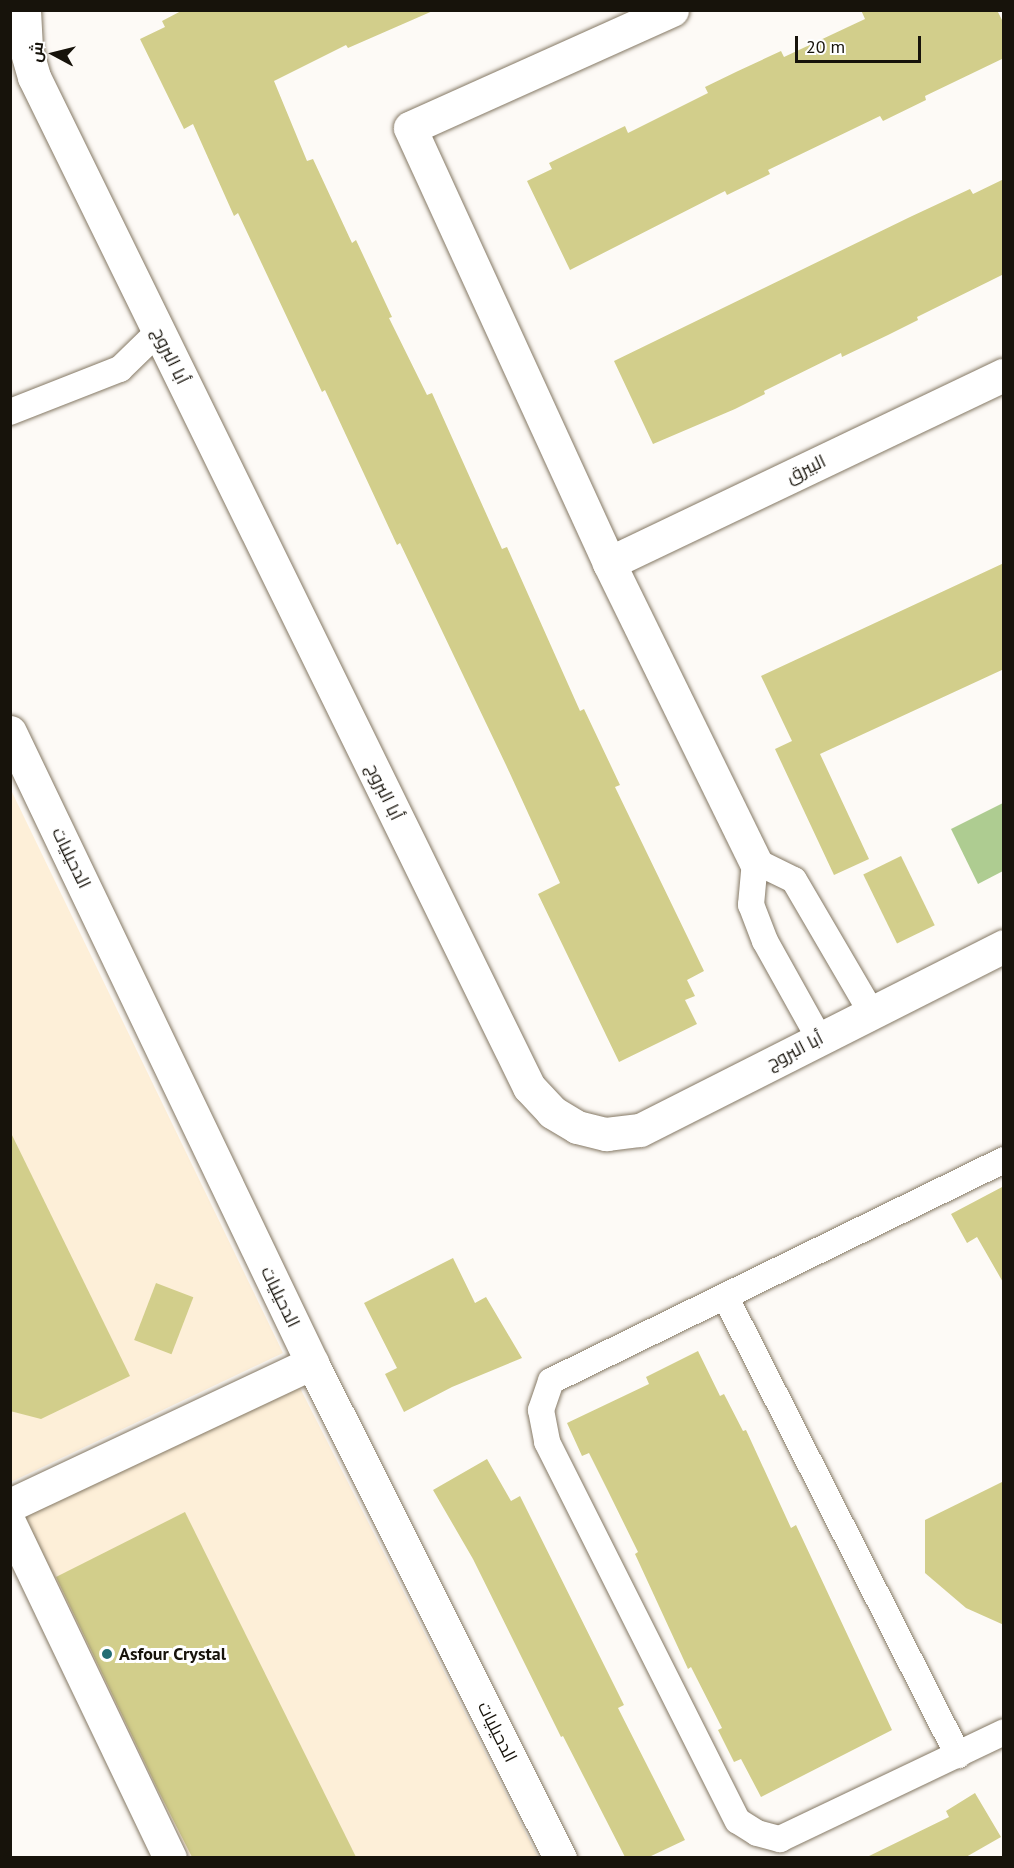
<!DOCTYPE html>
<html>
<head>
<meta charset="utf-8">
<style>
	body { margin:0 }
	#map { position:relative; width:1014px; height:1868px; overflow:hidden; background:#fdfaf6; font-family:"PT Sans",Cairo,sans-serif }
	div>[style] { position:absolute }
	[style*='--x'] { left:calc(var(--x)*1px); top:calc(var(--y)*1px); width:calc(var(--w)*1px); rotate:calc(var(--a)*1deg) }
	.built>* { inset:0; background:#fdefd8 }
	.water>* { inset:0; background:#aecc91 }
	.building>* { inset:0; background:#d2ce8b; transform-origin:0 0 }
	.roads { filter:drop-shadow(0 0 2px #857965) drop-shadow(0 0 2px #857965) }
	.service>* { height:26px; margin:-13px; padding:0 13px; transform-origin:13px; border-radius:13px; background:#fff }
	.minor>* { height:33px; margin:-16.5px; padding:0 16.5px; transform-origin:16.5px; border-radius:16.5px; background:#fff }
	.dots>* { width:16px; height:16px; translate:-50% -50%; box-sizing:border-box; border:3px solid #fff; border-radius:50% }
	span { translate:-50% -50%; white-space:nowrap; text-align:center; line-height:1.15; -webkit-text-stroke:6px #fff; paint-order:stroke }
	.street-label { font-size:18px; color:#17130b }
	.poi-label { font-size:18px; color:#17130b; font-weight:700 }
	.left { translate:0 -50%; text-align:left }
	.frame { position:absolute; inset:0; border:12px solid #17130b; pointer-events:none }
	.north { position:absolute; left:24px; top:24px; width:60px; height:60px; -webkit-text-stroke:4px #fff; paint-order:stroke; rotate:277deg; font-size:16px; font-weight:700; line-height:24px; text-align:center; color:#17130b }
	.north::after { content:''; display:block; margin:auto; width:21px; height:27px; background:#17130b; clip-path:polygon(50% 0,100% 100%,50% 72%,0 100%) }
	.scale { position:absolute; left:795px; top:36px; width:126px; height:27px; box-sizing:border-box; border:3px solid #17130b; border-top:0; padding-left:8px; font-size:18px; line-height:21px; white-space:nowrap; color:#17130b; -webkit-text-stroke:4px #fff; paint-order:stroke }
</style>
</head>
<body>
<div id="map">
	<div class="built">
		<i style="clip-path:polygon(10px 788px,283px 1353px,11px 1482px,10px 1482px)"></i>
		<i style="clip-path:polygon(298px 1384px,538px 1857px,190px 1857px,21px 1512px)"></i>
	</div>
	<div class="water">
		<i style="clip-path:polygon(1003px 803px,1003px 871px,978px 884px,951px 829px)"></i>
	</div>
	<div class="building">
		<i style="clip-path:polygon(183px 10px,435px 10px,348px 48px,346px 45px,274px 81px,307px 161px,313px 159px,352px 243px,356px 240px,392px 317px,389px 318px,427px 395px,432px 393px,502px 549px,507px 547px,580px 711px,584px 709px,620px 785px,615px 787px,704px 971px,687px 980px,695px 996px,685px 1000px,697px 1024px,619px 1062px,538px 894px,560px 883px,506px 765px,400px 543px,397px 545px,325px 390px,322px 392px,238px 213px,234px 216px,193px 124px,184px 129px,140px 39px,165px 27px,162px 21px)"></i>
		<i style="clip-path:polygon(861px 10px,997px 10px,1004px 24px,1004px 58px,925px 96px,926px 100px,883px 121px,880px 116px,768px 170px,770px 174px,727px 195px,725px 191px,570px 270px,527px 181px,552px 169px,549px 163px,625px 126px,628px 133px,708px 93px,705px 87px,738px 71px,781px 51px,784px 57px,865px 19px)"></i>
		<i style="clip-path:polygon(1004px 179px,1004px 274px,917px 317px,918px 320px,888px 335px,842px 357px,841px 353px,764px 391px,765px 394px,735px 409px,653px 444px,614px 361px,910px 217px,970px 189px,973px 194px)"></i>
		<i style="clip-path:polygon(1004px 563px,1004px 669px,820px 754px,869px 859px,834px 875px,775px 749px,792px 741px,761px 676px)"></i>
		<i style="left:901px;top:856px;width:77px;height:42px;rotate:64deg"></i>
		<i style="clip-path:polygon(10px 1131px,130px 1376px,41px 1419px,10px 1411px)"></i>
		<i style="clip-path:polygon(1004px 1186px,1004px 1284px,977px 1237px,967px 1243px,951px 1214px)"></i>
		<i style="clip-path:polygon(453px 1258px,475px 1303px,486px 1297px,522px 1358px,452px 1387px,404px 1412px,385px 1374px,397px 1368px,364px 1303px)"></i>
		<i style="left:156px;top:1283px;width:40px;height:61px;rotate:21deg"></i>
		<i style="clip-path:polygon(698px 1351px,720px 1396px,724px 1394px,743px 1431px,746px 1430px,791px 1528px,796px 1525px,892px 1730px,761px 1797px,741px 1759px,734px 1762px,718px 1730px,722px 1728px,691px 1667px,688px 1669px,635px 1554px,638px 1552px,608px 1491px,589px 1453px,582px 1456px,567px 1423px,649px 1384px,646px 1377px)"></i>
		<i style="clip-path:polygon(487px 1459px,511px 1501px,520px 1496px,624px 1705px,618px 1708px,685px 1840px,649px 1857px,625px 1857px,563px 1736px,561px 1737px,473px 1559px,433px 1490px)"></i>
		<i style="clip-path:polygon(1004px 1481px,1004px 1625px,966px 1608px,925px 1573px,925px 1520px)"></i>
		<i style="clip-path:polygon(185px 1512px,356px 1857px,192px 1857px,158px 1790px,56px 1577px)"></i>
		<i style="clip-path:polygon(975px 1793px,1001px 1837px,966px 1857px,867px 1857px,949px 1817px,946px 1811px)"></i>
	</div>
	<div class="roads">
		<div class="service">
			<i style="--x:10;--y:412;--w:118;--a:-21.4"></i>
			<i style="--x:120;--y:369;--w:53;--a:-44.2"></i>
			<i style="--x:819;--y:1038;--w:111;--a:-119.1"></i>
			<i style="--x:765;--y:941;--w:39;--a:-111"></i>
			<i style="--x:751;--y:905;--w:44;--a:-84.8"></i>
			<i style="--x:755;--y:861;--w:43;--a:26"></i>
			<i style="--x:794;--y:880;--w:153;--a:59.7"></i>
			<i style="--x:1004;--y:1160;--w:504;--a:153.99"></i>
			<i style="--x:551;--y:1381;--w:31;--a:109"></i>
			<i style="--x:541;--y:1410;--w:33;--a:79"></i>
			<i style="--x:547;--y:1442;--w:424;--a:63.3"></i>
			<i style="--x:738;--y:1821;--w:22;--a:32"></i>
			<i style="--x:757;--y:1833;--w:24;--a:15"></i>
			<i style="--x:780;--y:1839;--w:248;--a:-25.5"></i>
			<i style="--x:725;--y:1296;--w:515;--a:63.09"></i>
		</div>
		<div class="minor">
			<i style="--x:24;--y:10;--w:39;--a:87"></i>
			<i style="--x:26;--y:49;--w:29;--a:74"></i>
			<i style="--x:34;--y:77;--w:1125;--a:63.89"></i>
			<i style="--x:529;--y:1087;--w:34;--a:47"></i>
			<i style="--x:552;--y:1112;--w:29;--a:31"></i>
			<i style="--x:577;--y:1127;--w:30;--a:14"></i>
			<i style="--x:606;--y:1134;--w:34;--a:-7"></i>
			<i style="--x:640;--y:1130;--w:408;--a:-26.8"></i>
			<i style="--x:672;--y:10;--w:287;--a:155.8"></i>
			<i style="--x:410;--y:128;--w:478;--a:65.4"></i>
			<i style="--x:609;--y:563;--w:332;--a:63.9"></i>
			<i style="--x:609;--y:563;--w:437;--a:-25.5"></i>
			<i style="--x:10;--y:732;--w:700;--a:64.42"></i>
			<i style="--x:312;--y:1363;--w:554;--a:63.39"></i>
			<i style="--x:10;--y:1505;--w:334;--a:-25.2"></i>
			<i style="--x:10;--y:1524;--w:370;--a:64.4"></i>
		</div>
	</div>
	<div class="dots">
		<i style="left:107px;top:1654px;background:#226d74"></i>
	</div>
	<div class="street-label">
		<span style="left:170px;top:356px;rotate:64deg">أبا البروج</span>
		<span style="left:806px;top:469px;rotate:-25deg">البيرق</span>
		<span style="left:384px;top:792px;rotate:64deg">أبا البروج</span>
		<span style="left:71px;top:858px;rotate:64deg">الدحيليات</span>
		<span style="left:795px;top:1051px;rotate:-27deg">أبا البروج</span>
		<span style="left:280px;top:1297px;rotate:64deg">الدحيليات</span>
		<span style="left:497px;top:1732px;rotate:63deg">الدحيليات</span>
	</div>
	<div class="poi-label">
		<span class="left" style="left:119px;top:1654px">Asfour Crystal</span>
	</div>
	<div class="frame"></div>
	<div class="north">ش</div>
	<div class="scale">20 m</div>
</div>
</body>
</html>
